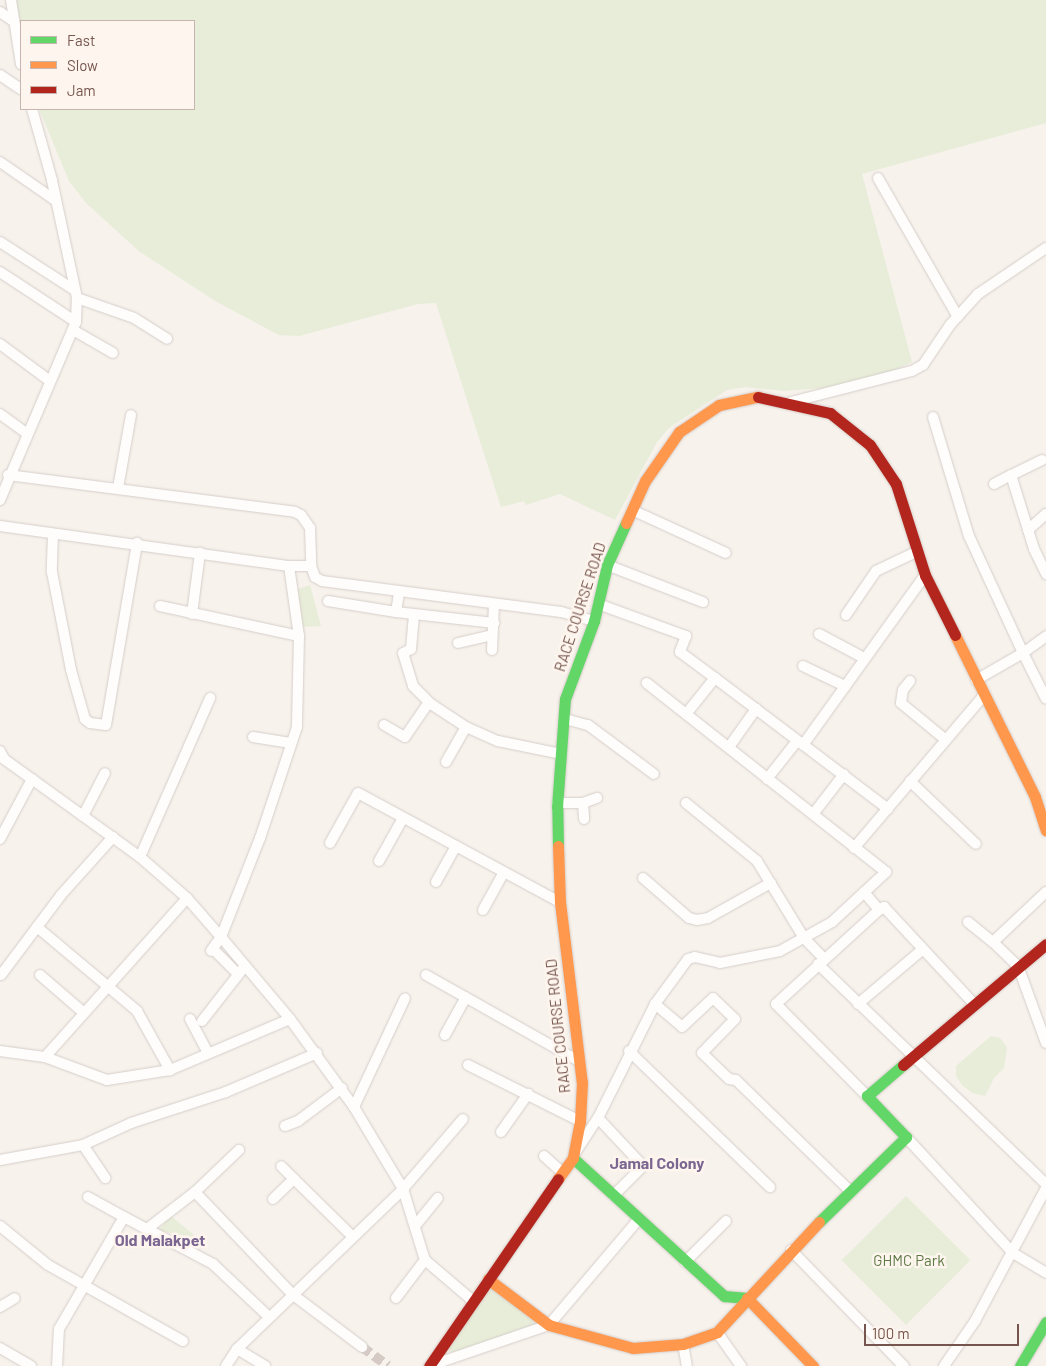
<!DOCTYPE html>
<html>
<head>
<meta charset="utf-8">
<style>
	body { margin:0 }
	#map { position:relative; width:1046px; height:1366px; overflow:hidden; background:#f7f2ec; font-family:Barlow,sans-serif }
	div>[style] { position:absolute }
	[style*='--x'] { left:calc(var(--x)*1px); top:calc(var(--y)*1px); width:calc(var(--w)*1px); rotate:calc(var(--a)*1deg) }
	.green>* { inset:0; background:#e7edd8; transform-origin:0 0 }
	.street-tunnel>* { height:10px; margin-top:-5px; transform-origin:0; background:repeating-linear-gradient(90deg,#d6cbc4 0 10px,transparent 0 15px) }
	.roads { filter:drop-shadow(0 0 1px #d6cdc9) drop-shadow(0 0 1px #d6cdc9) }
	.street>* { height:10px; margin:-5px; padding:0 5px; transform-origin:5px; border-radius:5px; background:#fefdfc }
	.fast>* { height:11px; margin:-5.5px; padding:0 5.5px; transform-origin:5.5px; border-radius:5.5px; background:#63d668 }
	.slow>* { height:11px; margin:-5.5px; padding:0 5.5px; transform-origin:5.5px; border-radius:5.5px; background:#ff974d }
	.jam>* { height:11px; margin:-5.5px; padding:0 5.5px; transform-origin:5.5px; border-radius:5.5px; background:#b3261e }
	span { translate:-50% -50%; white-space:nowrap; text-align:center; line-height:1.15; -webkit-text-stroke:5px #fef6ee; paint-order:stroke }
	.street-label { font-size:15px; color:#75554d }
	.park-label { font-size:15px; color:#5d7a45 }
	.neighbourhood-label { font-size:16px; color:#7b6591; font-weight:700 }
	.legend { position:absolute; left:20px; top:20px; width:175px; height:90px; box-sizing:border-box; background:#fef6ee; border:1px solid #c7b6ae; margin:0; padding:6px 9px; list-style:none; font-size:15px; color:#75554d }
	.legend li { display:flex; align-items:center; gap:10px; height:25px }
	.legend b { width:25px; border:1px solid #c7b6ae }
	.scale { position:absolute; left:864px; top:1324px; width:155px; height:22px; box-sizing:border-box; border:2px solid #75554d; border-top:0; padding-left:6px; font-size:15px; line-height:18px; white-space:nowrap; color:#75554d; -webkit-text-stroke:4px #fef6ee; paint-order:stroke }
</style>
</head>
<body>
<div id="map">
	<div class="green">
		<i style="clip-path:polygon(14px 0,1046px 0,1046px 123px,862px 174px,912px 362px,881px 376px,822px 388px,784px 391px,746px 387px,727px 390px,669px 428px,657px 442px,615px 520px,560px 494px,526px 505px,524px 501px,501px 507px,436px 303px,418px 304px,299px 336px,279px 335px,217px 302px,140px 252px,87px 204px,69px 181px,39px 109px,194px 109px,194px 21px,21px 21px,21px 46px)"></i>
		<i style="clip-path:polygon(310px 585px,321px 626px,303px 627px,298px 589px)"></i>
		<i style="clip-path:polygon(991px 1036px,1000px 1038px,1007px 1047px,1004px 1068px,994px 1078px,985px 1096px,972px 1093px,962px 1085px,956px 1076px,956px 1066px)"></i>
		<i style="left:906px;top:1196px;width:91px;height:91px;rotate:45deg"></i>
		<i style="clip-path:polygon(171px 1216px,200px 1240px,159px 1230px)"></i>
		<i style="clip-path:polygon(492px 1285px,537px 1325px,452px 1353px,448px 1349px)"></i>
	</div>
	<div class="street-tunnel">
		<i style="--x:362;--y:1347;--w:32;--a:36"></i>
	</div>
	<div class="roads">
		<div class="street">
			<i style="--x:11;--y:0;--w:65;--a:81.1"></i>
			<i style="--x:0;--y:12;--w:14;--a:34"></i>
			<i style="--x:0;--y:75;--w:25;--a:34"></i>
			<i style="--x:0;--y:162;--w:67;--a:34.6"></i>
			<i style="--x:878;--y:178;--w:160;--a:60.1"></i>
			<i style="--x:0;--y:242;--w:87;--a:32.8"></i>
			<i style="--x:0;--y:272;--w:91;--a:33.3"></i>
			<i style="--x:77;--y:298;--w:60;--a:19.3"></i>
			<i style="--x:134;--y:318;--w:39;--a:32"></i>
			<i style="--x:73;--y:330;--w:46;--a:29.9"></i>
			<i style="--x:0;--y:344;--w:62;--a:36.5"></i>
			<i style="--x:791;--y:402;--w:125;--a:-14.4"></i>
			<i style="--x:912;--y:371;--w:13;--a:-29"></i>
			<i style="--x:923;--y:365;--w:48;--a:-56"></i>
			<i style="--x:950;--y:325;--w:42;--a:-47.9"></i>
			<i style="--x:978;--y:294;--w:82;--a:-34.1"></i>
			<i style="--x:0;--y:414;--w:32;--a:36"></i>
			<i style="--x:933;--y:417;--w:124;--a:73.2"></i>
			<i style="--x:969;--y:536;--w:129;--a:65.2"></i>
			<i style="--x:1023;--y:653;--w:29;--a:-36"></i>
			<i style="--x:1042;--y:460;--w:34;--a:154"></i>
			<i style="--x:1011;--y:475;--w:77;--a:72.7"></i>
			<i style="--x:1034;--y:549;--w:28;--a:64"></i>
			<i style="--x:8;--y:475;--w:289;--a:7.3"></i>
			<i style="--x:295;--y:512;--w:7;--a:27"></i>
			<i style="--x:301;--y:515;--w:16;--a:55"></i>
			<i style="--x:310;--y:528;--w:38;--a:88"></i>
			<i style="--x:311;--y:566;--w:22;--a:180"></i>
			<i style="--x:994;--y:484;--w:19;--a:-28"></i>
			<i style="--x:118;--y:488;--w:74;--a:-79.9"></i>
			<i style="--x:0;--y:500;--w:194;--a:-66.9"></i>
			<i style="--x:76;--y:322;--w:24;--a:-88"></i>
			<i style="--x:77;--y:298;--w:121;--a:-102"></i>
			<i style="--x:52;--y:180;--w:74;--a:-105.7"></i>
			<i style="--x:632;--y:510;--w:103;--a:24.6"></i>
			<i style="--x:0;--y:526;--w:292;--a:7.9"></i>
			<i style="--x:289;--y:566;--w:71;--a:81.9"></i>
			<i style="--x:299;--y:636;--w:91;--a:91.3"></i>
			<i style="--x:297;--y:727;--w:117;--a:108.4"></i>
			<i style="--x:260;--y:838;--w:106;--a:111.5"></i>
			<i style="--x:221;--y:937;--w:17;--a:126"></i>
			<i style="--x:1028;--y:530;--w:24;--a:-42"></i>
			<i style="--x:53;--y:534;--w:38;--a:92"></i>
			<i style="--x:52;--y:572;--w:100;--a:79"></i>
			<i style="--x:71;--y:670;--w:51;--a:74.1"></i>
			<i style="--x:85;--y:719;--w:6;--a:39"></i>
			<i style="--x:90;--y:723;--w:16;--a:7"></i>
			<i style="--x:106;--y:725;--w:185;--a:-80.3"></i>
			<i style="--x:607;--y:565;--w:103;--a:21.1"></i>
			<i style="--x:311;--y:566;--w:12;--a:70"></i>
			<i style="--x:315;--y:577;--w:8;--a:30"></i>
			<i style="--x:322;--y:581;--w:241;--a:7.4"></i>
			<i style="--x:561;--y:612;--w:34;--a:15"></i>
			<i style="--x:328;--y:601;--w:69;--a:9.2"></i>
			<i style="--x:396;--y:612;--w:20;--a:-81"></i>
			<i style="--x:598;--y:604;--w:94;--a:20"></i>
			<i style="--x:686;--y:636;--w:17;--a:111"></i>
			<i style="--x:680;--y:652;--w:44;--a:36.6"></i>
			<i style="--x:715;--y:678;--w:46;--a:128.9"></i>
			<i style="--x:160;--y:606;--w:142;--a:12.2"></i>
			<i style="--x:396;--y:612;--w:99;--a:6.4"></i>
			<i style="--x:192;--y:614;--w:62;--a:-82.5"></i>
			<i style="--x:414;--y:615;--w:34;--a:95"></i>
			<i style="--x:411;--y:649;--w:9;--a:153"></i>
			<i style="--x:403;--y:653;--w:34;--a:73"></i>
			<i style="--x:413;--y:686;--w:25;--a:45"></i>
			<i style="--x:431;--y:704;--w:42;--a:33.3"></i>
			<i style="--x:466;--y:727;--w:35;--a:24"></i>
			<i style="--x:498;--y:741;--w:64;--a:11.7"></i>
			<i style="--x:846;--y:615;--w:53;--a:-55.7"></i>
			<i style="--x:876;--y:571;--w:44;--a:-25.4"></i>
			<i style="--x:819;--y:634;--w:51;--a:28.1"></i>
			<i style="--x:458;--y:643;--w:35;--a:-13"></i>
			<i style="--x:492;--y:650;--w:46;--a:-87.5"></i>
			<i style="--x:803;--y:666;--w:47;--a:25.5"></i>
			<i style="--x:715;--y:678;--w:217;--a:37.1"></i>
			<i style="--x:976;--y:680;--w:54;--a:-29.9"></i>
			<i style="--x:1023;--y:653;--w:51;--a:63.4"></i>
			<i style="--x:910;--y:681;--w:11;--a:128"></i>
			<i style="--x:903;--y:690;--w:13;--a:99"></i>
			<i style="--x:901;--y:703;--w:58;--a:39.4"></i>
			<i style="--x:565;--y:719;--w:24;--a:15"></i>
			<i style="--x:588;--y:725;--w:82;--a:36.6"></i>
			<i style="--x:384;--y:725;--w:24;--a:30"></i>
			<i style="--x:405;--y:737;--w:42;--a:-55.6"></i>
			<i style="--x:253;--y:737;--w:38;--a:9"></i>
			<i style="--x:803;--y:745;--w:209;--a:-54.3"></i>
			<i style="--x:729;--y:747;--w:47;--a:-54.6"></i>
			<i style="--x:0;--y:751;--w:9;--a:63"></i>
			<i style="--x:4;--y:759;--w:168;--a:35.8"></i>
			<i style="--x:140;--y:857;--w:62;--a:41.1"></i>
			<i style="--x:187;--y:898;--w:52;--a:48.9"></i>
			<i style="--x:221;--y:937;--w:107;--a:49.9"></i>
			<i style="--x:290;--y:1019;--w:109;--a:54"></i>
			<i style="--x:354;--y:1107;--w:96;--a:59.1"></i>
			<i style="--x:403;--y:1189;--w:74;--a:72.8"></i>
			<i style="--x:425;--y:1260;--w:63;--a:40.5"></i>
			<i style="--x:446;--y:762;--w:40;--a:-60.3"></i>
			<i style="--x:767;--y:779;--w:48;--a:-51.7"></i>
			<i style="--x:910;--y:781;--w:91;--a:43.7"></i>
			<i style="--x:557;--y:803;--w:26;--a:0"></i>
			<i style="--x:583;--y:803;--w:15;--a:-20"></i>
			<i style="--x:583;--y:803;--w:16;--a:86"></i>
			<i style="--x:686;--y:803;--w:92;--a:39.2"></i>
			<i style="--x:757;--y:861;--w:90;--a:58.6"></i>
			<i style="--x:804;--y:938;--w:29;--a:46"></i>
			<i style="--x:814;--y:813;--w:49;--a:-52.4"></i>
			<i style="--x:83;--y:816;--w:48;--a:-62.9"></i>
			<i style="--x:0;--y:839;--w:68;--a:-61.9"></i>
			<i style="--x:330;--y:843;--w:57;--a:-60.8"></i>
			<i style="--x:358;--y:793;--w:230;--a:28.4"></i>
			<i style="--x:854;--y:848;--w:201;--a:-49.6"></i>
			<i style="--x:140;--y:857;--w:174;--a:-66.2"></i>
			<i style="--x:379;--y:861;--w:49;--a:-60.8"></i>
			<i style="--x:643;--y:878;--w:61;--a:41"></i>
			<i style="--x:689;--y:918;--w:8;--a:14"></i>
			<i style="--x:697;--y:920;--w:11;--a:-10"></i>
			<i style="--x:708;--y:918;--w:72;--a:-29.1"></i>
			<i style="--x:436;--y:882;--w:41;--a:-60.9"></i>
			<i style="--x:864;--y:892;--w:23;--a:50"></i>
			<i style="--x:483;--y:910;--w:43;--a:-61.1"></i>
			<i style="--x:968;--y:922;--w:32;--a:39"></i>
			<i style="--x:993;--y:942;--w:73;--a:-43.3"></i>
			<i style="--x:37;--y:927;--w:131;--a:40"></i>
			<i style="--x:137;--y:1011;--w:68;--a:60.8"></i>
			<i style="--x:993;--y:942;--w:35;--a:44"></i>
			<i style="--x:1018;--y:966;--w:82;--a:70"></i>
			<i style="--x:213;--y:949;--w:35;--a:45"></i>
			<i style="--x:818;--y:964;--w:317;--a:44"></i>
			<i style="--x:1;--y:975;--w:100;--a:-53.1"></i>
			<i style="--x:61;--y:895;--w:78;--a:-48.1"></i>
			<i style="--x:40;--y:975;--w:58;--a:40.8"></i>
			<i style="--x:426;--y:975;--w:173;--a:29.4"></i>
			<i style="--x:655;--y:1004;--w:35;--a:40"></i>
			<i style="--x:682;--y:1027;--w:42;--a:-43.1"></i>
			<i style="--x:713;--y:998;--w:30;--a:44"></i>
			<i style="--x:735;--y:1019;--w:47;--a:134.1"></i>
			<i style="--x:702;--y:1053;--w:37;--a:44"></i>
			<i style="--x:729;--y:1079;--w:7;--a:8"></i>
			<i style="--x:736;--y:1080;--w:161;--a:44.2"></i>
			<i style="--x:858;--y:1004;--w:85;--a:-40.2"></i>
			<i style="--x:190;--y:1019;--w:38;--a:62"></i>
			<i style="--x:202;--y:1021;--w:70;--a:-52"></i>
			<i style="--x:445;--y:1035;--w:43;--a:-61.1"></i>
			<i style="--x:0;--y:1051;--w:45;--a:7.6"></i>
			<i style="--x:45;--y:1057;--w:66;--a:20.4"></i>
			<i style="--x:107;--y:1080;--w:64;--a:-9"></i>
			<i style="--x:170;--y:1070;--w:130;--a:-23"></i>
			<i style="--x:629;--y:1051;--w:196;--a:44"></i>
			<i style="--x:45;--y:1057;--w:213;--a:-48.2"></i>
			<i style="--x:468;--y:1065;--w:125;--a:26.6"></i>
			<i style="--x:867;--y:1096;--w:129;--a:-134.7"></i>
			<i style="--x:776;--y:1004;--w:139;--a:-42.4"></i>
			<i style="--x:879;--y:910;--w:6;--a:-31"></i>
			<i style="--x:884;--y:907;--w:134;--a:47.1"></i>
			<i style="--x:354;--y:1107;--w:120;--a:-64.9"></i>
			<i style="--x:598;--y:1118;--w:66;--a:46.8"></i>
			<i style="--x:643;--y:1166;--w:42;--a:135"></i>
			<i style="--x:285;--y:1126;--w:14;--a:-21"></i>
			<i style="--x:298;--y:1121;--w:55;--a:-36.9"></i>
			<i style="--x:501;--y:1132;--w:47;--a:-54.6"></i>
			<i style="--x:906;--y:1137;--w:158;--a:47.3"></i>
			<i style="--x:1013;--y:1253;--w:39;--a:31"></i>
			<i style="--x:83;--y:1145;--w:40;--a:56"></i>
			<i style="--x:577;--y:1150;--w:38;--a:-57"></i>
			<i style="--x:598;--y:1118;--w:127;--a:-63.4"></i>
			<i style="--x:655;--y:1004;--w:56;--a:-53.7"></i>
			<i style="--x:688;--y:959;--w:7;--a:-16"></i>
			<i style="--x:695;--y:957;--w:26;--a:13"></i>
			<i style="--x:720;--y:963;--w:61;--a:-11.3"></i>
			<i style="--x:780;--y:951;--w:60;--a:-29.1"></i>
			<i style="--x:832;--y:922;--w:74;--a:-42.8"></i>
			<i style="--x:886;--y:872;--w:305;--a:-141.7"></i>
			<i style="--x:544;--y:1156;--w:24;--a:42"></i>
			<i style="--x:0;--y:1160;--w:84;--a:-10.2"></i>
			<i style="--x:83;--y:1145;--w:53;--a:-24.6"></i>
			<i style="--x:131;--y:1123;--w:100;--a:-18.1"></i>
			<i style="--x:226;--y:1092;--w:99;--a:-23.2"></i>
			<i style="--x:294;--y:1179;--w:81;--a:44.5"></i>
			<i style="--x:195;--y:1192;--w:141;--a:46.4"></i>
			<i style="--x:292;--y:1294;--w:88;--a:37.1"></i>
			<i style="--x:88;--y:1197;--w:41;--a:29.1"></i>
			<i style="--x:273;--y:1199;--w:29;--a:-44"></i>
			<i style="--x:294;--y:1179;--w:18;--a:-135"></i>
			<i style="--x:0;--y:1226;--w:62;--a:39.1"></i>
			<i style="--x:48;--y:1265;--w:155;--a:29.4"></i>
			<i style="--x:415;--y:1226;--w:36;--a:-51"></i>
			<i style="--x:147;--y:1229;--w:61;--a:-37.6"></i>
			<i style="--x:195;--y:1192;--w:61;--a:-43.7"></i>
			<i style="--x:791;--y:1250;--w:162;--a:45.8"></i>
			<i style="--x:685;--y:1262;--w:58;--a:-45"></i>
			<i style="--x:396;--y:1298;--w:48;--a:-52.7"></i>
			<i style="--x:0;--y:1307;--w:17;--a:-31"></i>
			<i style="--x:717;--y:1332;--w:42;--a:54.8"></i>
			<i style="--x:683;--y:1344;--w:22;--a:80"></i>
			<i style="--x:0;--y:1348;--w:36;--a:30"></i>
			<i style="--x:237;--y:1349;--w:33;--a:31"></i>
			<i style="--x:57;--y:1366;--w:37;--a:-87"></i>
			<i style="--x:59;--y:1329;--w:129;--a:-59.9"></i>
			<i style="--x:124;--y:1217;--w:101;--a:27.8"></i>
			<i style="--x:213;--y:1264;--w:77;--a:43.4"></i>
			<i style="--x:226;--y:1366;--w:20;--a:-57"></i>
			<i style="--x:237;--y:1349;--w:231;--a:-43.9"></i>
			<i style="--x:403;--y:1189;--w:92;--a:-49.4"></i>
			<i style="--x:429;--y:1366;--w:127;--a:-18.9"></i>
			<i style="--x:549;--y:1325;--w:138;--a:-49.7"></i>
			<i style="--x:944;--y:1366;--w:55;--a:-55.4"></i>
			<i style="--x:975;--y:1321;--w:151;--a:-61.9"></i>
		</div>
		<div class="fast">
			<i style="--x:558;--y:846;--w:39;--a:-91"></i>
			<i style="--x:557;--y:807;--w:108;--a:-85.8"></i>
			<i style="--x:565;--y:699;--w:83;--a:-69.6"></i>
			<i style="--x:594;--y:621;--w:57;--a:-76.9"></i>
			<i style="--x:607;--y:565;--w:46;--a:-65.7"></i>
			<i style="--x:573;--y:1158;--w:205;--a:42.4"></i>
			<i style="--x:724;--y:1296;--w:23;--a:5"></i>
			<i style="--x:819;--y:1222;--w:122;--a:-44.3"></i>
			<i style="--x:906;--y:1137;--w:57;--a:-133.6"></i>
			<i style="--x:867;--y:1096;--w:48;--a:-40.7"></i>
			<i style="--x:1020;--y:1366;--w:51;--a:-59.4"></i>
		</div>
		<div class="slow">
			<i style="--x:626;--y:523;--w:46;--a:-65.7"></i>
			<i style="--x:645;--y:481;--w:60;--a:-55.2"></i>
			<i style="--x:679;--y:432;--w:48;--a:-34"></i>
			<i style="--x:719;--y:405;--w:40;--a:-12"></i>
			<i style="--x:955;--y:635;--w:181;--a:63.7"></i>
			<i style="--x:1035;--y:797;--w:35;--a:72"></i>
			<i style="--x:558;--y:846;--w:56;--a:88"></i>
			<i style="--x:560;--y:902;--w:182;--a:83.1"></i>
			<i style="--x:582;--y:1083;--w:38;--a:93"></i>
			<i style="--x:580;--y:1121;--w:38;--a:101"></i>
			<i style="--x:573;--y:1158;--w:26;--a:126"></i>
			<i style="--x:488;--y:1279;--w:76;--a:37"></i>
			<i style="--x:549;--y:1325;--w:87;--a:15.3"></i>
			<i style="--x:633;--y:1348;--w:50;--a:-4.6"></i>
			<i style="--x:683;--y:1344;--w:36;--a:-19"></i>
			<i style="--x:717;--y:1332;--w:150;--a:-47.2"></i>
			<i style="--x:747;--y:1298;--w:95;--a:45.9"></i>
		</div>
		<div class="jam">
			<i style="--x:758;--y:397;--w:74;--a:12.5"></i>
			<i style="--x:830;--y:413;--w:51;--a:38.7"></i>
			<i style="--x:870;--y:445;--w:47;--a:56.3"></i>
			<i style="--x:896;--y:484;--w:96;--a:72.3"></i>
			<i style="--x:925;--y:575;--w:67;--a:63.4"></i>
			<i style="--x:903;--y:1065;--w:187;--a:-40.2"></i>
			<i style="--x:429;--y:1366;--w:227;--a:-55.4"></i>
		</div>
	</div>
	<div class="street-label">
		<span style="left:580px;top:607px;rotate:-72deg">RACE COURSE ROAD</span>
		<span style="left:558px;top:1026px;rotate:-96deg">RACE COURSE ROAD</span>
	</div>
	<div class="park-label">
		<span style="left:909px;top:1261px">GHMC Park</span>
	</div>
	<div class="neighbourhood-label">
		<span style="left:657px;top:1163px">Jamal Colony</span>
		<span style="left:160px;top:1240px">Old Malakpet</span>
	</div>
	<ul class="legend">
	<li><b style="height:6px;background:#63d668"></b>Fast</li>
	<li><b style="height:6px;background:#ff974d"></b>Slow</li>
	<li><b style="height:6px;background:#b3261e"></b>Jam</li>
	</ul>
	<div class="scale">100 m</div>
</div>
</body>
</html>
